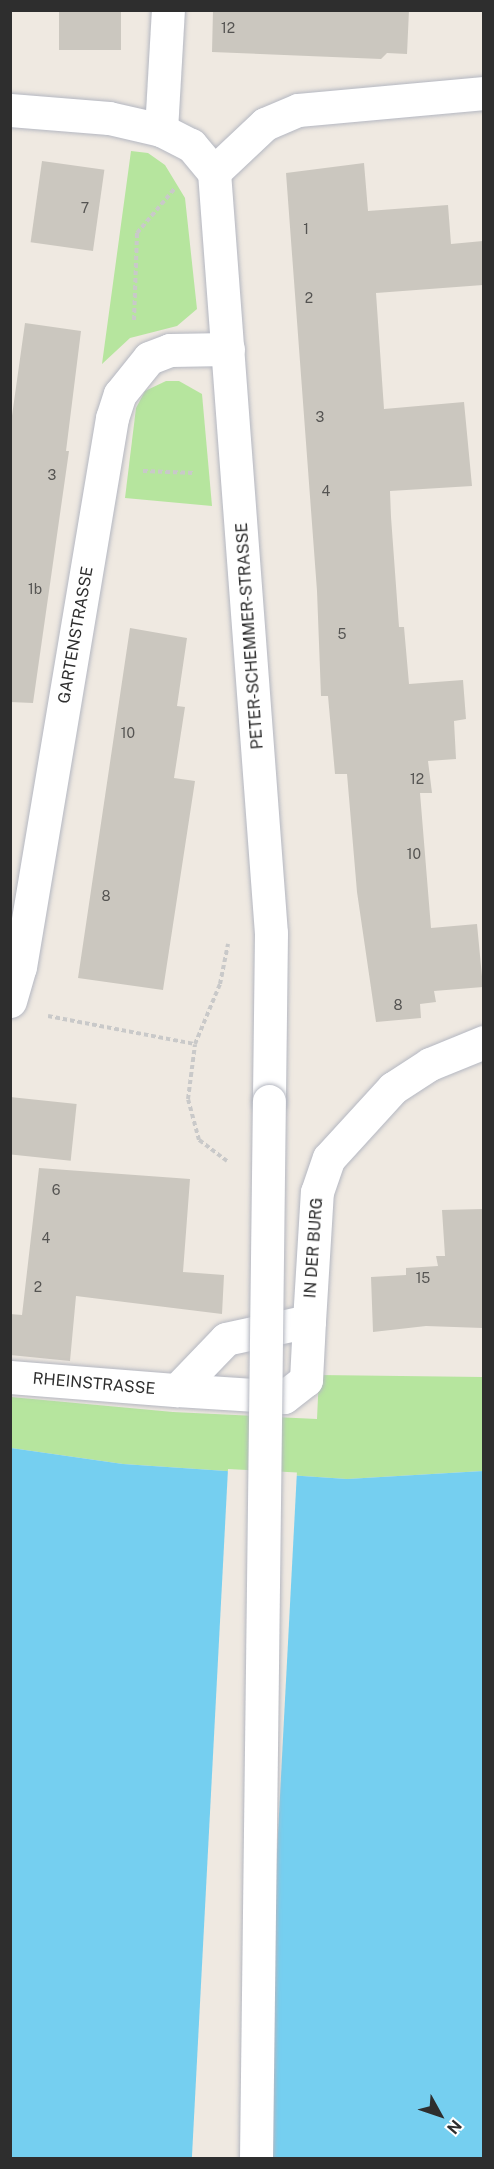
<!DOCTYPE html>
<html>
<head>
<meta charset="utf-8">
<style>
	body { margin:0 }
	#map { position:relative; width:494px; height:2169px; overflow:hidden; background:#efe9e1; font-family:"Public Sans",sans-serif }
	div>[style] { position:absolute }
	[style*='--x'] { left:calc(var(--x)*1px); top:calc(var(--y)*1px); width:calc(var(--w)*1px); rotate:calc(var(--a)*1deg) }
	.green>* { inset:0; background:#b6e59e }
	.water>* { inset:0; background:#75cff0 }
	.pier>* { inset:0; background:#efe9e1; transform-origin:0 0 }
	.building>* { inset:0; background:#cbc7bf; transform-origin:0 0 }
	.path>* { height:4px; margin-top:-2px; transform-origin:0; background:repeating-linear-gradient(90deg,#c9c9c9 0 4.5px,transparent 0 7.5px) }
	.roads { filter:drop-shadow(0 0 2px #b4b7c1) drop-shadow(0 0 2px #b4b7c1) }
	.minor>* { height:33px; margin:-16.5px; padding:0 16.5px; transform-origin:16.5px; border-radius:16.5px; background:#fff }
	.bridges { filter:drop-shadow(0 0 2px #b4b7c1) drop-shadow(0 0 2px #b4b7c1) }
	.minor-bridge>* { height:33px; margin:-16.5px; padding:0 16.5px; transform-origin:16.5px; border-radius:16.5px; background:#fff }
	span { translate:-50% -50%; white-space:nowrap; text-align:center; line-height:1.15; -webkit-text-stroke:6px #fff; paint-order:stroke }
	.number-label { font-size:14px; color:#555452 }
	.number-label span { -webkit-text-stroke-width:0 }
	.street-label { font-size:16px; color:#2e2e2e }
	.frame { position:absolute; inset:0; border:12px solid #2e2e2e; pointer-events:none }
	.north { position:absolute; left:410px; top:2085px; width:60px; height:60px; -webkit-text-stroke:4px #fff; paint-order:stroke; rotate:130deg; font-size:16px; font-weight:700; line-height:24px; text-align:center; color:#2e2e2e }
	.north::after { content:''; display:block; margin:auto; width:21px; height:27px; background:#2e2e2e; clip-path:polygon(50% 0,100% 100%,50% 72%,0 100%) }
</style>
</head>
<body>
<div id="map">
	<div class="green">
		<i style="clip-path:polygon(131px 151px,148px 153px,165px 165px,185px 198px,197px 309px,177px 326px,130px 338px,102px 364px)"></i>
		<i style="clip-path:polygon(166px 381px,179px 381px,202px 394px,212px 506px,125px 498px,136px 408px,145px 391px)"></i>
		<i style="clip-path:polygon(319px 1375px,483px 1377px,483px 1471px,347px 1479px,123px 1464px,11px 1448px,11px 1397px,173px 1412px,317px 1419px)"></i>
	</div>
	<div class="water">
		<i style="clip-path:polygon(11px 1448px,123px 1464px,347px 1479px,483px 1471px,483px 2158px,11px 2158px)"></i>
	</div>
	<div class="pier">
		<i style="left:228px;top:1469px;width:69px;height:689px;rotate:3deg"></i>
	</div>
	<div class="building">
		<i style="left:59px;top:10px;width:62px;height:40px"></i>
		<i style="clip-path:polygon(213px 10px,409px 10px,407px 54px,387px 53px,381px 59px,212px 52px)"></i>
		<i style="left:42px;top:161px;width:63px;height:82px;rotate:8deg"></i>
		<i style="clip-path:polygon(364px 163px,368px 211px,448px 205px,451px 244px,483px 241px,483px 285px,376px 293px,384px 409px,464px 402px,472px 486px,390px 491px,391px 517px,399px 627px,404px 627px,409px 684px,463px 680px,466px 719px,454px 721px,456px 759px,428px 761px,432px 793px,420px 793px,431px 928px,477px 924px,483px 987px,434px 991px,436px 1002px,420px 1004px,421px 1018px,376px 1022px,357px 892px,347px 774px,335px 774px,328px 696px,321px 696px,317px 591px,286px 173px)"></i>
		<i style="clip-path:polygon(25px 323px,81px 331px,66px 451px,69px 451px,33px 703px,10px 702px,10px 430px)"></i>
		<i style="clip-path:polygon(130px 628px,187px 638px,177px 706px,185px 707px,174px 778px,195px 781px,163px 990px,78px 978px)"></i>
		<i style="left:10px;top:1097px;width:67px;height:57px;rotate:6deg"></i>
		<i style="clip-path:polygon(39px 1168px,190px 1179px,183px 1272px,224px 1275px,222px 1314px,76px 1296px,70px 1361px,10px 1355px,10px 1314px,22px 1315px)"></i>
		<i style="clip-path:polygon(483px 1209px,483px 1328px,426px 1326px,373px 1332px,371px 1277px,406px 1275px,406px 1268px,438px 1266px,436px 1256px,445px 1256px,442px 1210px)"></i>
	</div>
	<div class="path">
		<i style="--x:134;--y:320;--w:87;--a:-88"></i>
		<i style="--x:137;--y:233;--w:59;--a:-49.8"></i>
		<i style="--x:143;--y:471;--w:52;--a:2.2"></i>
		<i style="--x:48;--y:1016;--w:150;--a:10.8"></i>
		<i style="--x:227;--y:1161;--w:35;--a:-143"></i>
		<i style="--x:199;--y:1140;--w:42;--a:-105"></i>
		<i style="--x:188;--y:1099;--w:55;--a:-82.7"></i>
		<i style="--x:195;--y:1044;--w:65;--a:-67.4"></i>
		<i style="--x:220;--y:984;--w:41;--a:-78.7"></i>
	</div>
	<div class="roads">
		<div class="minor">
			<i style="--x:10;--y:110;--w:99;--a:4.6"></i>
			<i style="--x:109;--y:118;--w:53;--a:13"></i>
			<i style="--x:161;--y:130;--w:34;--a:27"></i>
			<i style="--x:191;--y:145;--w:35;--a:50"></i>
			<i style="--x:161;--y:130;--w:120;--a:-86.7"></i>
			<i style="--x:214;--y:172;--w:763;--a:85.72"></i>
			<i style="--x:271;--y:933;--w:168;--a:90.7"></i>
			<i style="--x:214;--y:172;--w:70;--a:-43.3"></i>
			<i style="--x:265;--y:124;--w:36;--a:-23"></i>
			<i style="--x:298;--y:110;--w:187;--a:-5.2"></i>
			<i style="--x:10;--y:1001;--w:35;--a:-74"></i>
			<i style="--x:20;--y:967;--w:557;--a:-80.49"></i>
			<i style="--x:112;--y:418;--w:25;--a:-72"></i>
			<i style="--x:120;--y:394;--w:46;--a:-51.1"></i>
			<i style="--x:149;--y:358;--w:22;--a:-21"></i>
			<i style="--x:170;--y:350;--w:58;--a:-1"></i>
			<i style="--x:309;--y:1321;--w:129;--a:-86.5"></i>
			<i style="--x:317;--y:1192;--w:36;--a:-71"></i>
			<i style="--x:329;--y:1158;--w:95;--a:-47.6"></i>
			<i style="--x:393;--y:1088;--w:44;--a:-33"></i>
			<i style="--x:430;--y:1064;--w:58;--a:-22.2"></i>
			<i style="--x:10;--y:1377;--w:168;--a:4.5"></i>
			<i style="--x:177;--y:1390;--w:107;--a:3.7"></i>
			<i style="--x:284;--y:1397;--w:28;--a:-38"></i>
			<i style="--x:306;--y:1380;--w:59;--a:-87.1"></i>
			<i style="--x:309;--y:1321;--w:85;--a:167.8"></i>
			<i style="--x:226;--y:1339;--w:71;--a:133.9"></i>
		</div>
	</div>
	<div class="bridges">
		<div class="minor-bridge">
			<i style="--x:256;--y:2158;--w:1057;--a:-89.3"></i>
		</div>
	</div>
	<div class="number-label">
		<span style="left:228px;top:28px">12</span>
		<span style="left:85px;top:208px">7</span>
		<span style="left:306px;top:229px">1</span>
		<span style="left:309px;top:298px">2</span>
		<span style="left:320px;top:417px">3</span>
		<span style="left:52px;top:475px">3</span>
		<span style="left:326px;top:491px">4</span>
		<span style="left:35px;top:589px">1b</span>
		<span style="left:342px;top:634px">5</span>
		<span style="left:128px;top:733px">10</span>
		<span style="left:417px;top:779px">12</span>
		<span style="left:414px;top:854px">10</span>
		<span style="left:106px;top:896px">8</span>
		<span style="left:398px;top:1005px">8</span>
		<span style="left:56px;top:1190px">6</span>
		<span style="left:46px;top:1238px">4</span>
		<span style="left:423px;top:1278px">15</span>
		<span style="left:38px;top:1287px">2</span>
	</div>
	<div class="street-label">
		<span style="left:76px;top:635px;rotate:-80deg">GARTENSTRASSE</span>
		<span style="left:250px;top:636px;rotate:-94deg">PETER-SCHEMMER-STRASSE</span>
		<span style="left:314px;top:1248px;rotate:-86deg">IN DER BURG</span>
		<span style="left:94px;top:1384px;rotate:5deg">RHEINSTRASSE</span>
	</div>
	<div class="frame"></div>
	<div class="north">N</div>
</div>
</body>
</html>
